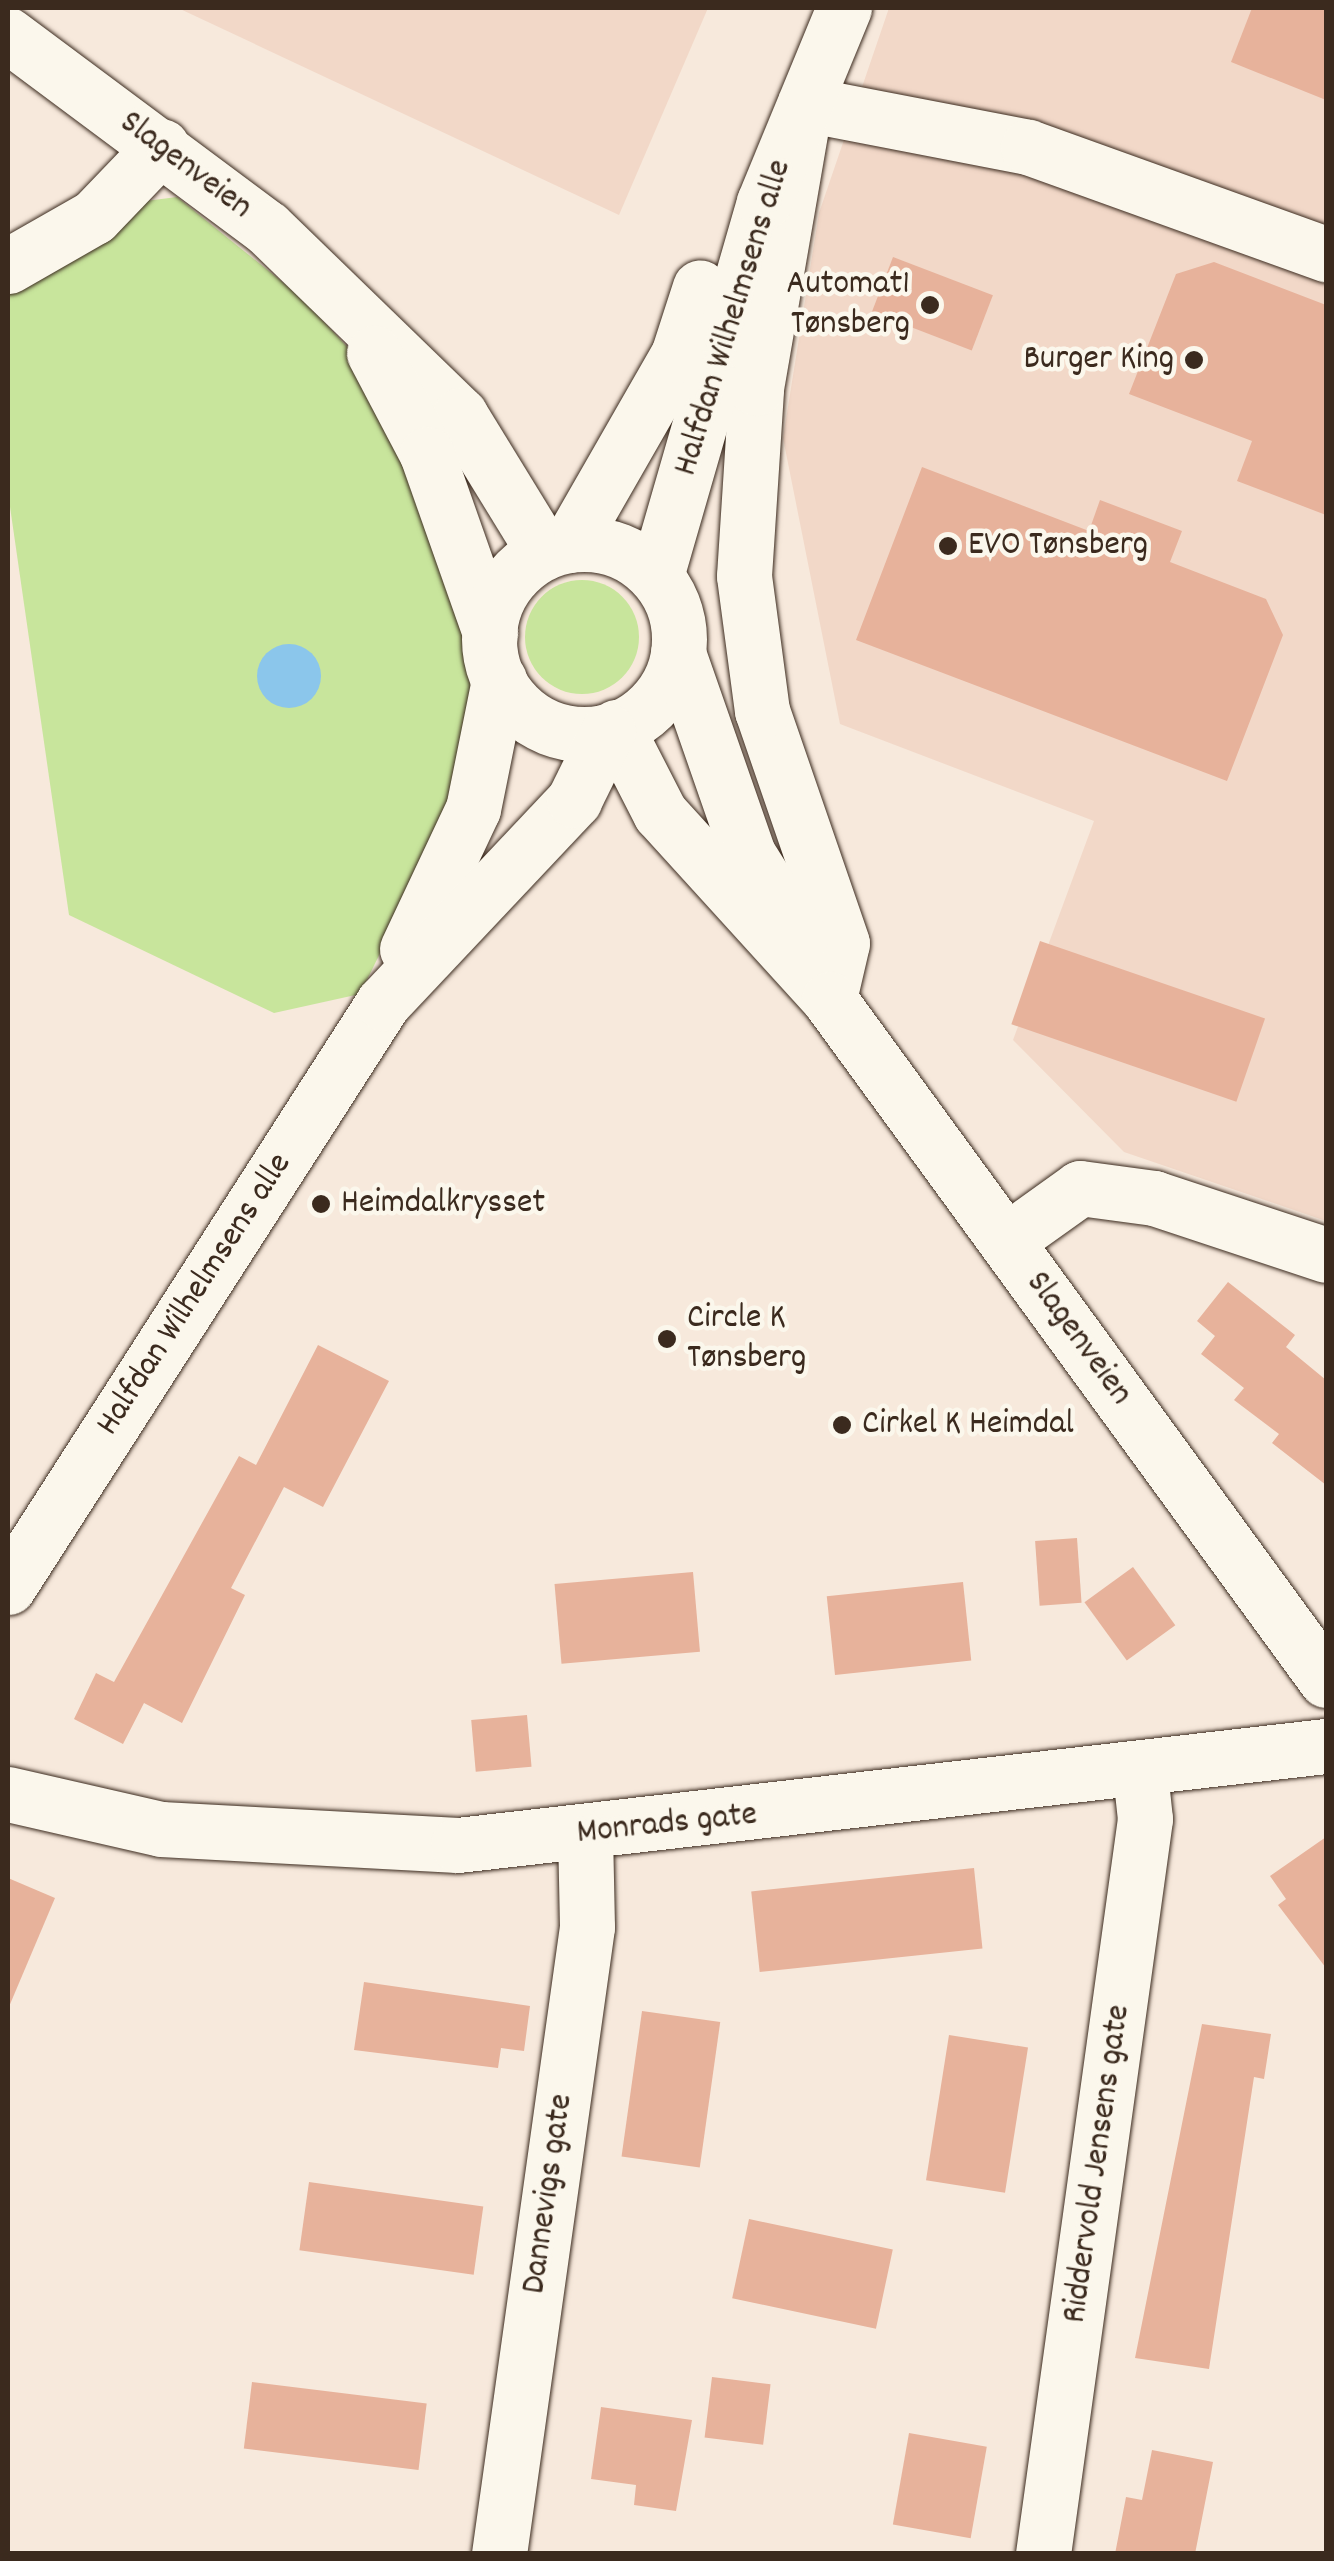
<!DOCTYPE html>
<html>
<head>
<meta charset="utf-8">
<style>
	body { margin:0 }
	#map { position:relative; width:1334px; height:2561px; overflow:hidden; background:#f7e9dc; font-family:Dekko,sans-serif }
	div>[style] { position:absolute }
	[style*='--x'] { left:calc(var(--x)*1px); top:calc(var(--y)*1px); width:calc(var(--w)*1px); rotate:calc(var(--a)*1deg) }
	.built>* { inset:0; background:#f2d8c8 }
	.green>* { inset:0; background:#c8e59c }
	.round { border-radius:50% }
	.water>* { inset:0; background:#8bc6eb }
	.building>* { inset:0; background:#e7b29b; transform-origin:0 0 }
	.roads { filter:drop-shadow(0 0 2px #3b2a1e) drop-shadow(0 0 2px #3b2a1e) }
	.minor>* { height:55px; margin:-27.5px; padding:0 27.5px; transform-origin:27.5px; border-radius:27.5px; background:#fbf7ec }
	.major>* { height:55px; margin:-27.5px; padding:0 27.5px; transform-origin:27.5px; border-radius:27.5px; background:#fbf7ec }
	.major>.ring { margin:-27.5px; padding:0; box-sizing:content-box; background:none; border:55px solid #fbf7ec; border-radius:50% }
	.dots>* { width:28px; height:28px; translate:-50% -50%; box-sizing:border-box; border:5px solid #fbf7ec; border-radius:50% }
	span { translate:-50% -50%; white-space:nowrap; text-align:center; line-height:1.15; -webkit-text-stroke:9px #fbf7ec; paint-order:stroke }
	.street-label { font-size:35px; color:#3b2a1e }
	.poi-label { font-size:35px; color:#3b2a1e }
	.right { translate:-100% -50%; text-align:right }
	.left { translate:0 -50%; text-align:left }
	.frame { position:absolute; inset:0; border:10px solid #3b2a1e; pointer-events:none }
</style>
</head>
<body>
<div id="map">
	<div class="built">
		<i style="clip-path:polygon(178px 8px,708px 8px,619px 215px)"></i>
		<i style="clip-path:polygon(889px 8px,1326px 8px,1326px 1221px,1124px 1152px,1013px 1040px,1094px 821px,840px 724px,783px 438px,819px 213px)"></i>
	</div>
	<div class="green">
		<i style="clip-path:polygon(177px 197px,301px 297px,351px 351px,425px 493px,469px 656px,474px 718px,459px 793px,360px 994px,274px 1013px,69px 915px,8px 493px,8px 266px,138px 202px)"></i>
		<i class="round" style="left:525px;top:580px;width:114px;height:114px"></i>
	</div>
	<div class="water">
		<i class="round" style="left:257px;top:644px;width:64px;height:64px"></i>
	</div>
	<div class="building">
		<i style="clip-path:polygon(1252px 8px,1326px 8px,1326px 100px,1231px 62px)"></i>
		<i style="left:893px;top:257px;width:107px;height:59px;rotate:21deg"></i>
		<i style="clip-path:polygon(1214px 262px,1326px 305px,1326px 515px,1237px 481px,1252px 441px,1129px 394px,1176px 274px)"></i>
		<i style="clip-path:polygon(922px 467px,1089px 531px,1100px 500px,1182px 531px,1170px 562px,1266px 599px,1283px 635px,1227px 781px,856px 640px)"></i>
		<i style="left:1040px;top:941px;width:238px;height:88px;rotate:19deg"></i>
		<i style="clip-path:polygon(1228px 1282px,1295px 1335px,1286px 1347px,1326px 1380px,1326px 1485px,1272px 1443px,1279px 1434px,1234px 1400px,1244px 1388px,1201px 1354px,1215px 1336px,1197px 1321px)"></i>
		<i style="clip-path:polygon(318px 1345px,389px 1381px,323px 1507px,284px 1487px,231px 1588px,245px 1595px,182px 1723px,144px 1703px,123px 1744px,74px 1719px,96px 1673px,114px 1682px,239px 1456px,256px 1465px)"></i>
		<i style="left:1077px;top:1538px;width:65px;height:42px;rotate:86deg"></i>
		<i style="left:1133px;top:1567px;width:72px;height:60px;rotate:54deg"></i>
		<i style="left:693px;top:1572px;width:80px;height:139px;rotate:85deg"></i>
		<i style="left:963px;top:1582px;width:79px;height:137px;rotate:84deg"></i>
		<i style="left:527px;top:1715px;width:52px;height:56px;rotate:85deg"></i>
		<i style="clip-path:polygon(1326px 1837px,1326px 1968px,1278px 1905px,1286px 1899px,1270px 1876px)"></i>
		<i style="left:974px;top:1868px;width:81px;height:224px;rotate:84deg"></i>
		<i style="clip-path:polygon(8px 1878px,55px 1898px,8px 2009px)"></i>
		<i style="clip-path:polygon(364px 1982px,530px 2006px,524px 2051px,501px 2048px,498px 2068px,354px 2050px)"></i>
		<i style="left:642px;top:2011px;width:79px;height:147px;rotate:8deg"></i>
		<i style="clip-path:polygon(1202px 2024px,1271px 2034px,1264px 2079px,1254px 2077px,1209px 2369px,1135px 2358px)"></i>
		<i style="left:949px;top:2035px;width:80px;height:147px;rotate:9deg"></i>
		<i style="left:309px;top:2182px;width:176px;height:69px;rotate:8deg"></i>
		<i style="left:749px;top:2219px;width:147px;height:81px;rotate:12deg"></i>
		<i style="left:712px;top:2377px;width:59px;height:61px;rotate:7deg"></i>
		<i style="left:252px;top:2382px;width:176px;height:67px;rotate:7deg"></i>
		<i style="clip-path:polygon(601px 2407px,692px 2420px,676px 2511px,634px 2505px,636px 2485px,591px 2479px)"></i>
		<i style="left:909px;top:2433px;width:79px;height:93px;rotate:10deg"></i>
		<i style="clip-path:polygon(1152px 2450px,1213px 2462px,1195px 2554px,1115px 2554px,1126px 2497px,1142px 2500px)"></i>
	</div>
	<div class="roads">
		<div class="minor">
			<i style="--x:8;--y:266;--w:99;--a:-29.7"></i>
			<i style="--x:94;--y:217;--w:98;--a:-46.2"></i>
			<i style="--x:829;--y:999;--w:57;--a:-76.9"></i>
			<i style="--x:842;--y:943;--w:245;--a:-109"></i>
			<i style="--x:762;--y:711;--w:136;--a:-97.6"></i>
			<i style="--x:744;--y:576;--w:188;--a:-86.3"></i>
			<i style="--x:756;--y:388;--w:288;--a:-80.2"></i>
			<i style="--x:805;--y:104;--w:227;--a:10.9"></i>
			<i style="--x:1028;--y:147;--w:317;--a:19.8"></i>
			<i style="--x:1006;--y:1241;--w:91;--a:-35.6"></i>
			<i style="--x:1080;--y:1188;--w:75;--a:7.7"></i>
			<i style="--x:1154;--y:1198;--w:181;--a:18.3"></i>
			<i style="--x:8;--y:1794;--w:157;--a:12.9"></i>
			<i style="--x:161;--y:1829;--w:297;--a:3.1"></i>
			<i style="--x:458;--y:1845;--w:874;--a:-6.51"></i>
			<i style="--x:499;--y:2554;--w:633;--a:-82.01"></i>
			<i style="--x:587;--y:1927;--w:92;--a:-91.2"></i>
			<i style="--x:1043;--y:2554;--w:742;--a:-82.1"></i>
			<i style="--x:1145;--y:1819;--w:46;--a:-96.2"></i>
		</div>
		<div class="major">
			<i style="--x:8;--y:35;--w:323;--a:36.7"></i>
			<i style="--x:267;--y:228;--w:269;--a:44.1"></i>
			<i style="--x:460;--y:415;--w:161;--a:58.5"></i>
			<i style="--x:374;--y:353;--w:114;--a:62.3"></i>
			<i style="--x:427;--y:454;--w:190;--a:70.6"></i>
			<i class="ring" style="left:489px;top:544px;width:135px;height:135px"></i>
			<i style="--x:569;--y:545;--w:219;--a:-60.2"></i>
			<i style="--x:678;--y:355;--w:71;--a:-72.1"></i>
			<i style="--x:656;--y:576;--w:389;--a:-73.9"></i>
			<i style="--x:764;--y:202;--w:210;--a:-67.6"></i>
			<i style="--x:678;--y:653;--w:213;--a:70.8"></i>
			<i style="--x:748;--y:854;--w:98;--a:57.9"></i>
			<i style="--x:616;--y:727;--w:97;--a:62.9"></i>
			<i style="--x:660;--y:813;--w:251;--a:47.7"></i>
			<i style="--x:829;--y:999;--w:843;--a:53.88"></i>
			<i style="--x:407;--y:949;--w:155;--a:-64.8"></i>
			<i style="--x:473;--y:809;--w:132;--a:-78.6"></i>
			<i style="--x:8;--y:1587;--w:694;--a:-57.29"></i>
			<i style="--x:383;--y:1003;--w:279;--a:-46.7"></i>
			<i style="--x:574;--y:800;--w:77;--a:-63.8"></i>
		</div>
	</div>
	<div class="dots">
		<i style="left:930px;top:305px;background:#3b2a1e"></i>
		<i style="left:1194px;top:360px;background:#3b2a1e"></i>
		<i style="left:948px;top:546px;background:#3b2a1e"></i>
		<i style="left:321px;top:1204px;background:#3b2a1e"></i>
		<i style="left:667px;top:1339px;background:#3b2a1e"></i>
		<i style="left:842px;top:1425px;background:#3b2a1e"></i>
	</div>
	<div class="street-label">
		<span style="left:185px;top:166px;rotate:37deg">Slagenveien</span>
		<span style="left:734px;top:318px;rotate:-73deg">Halfdan Wilhelmsens alle</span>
		<span style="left:195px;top:1295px;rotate:-57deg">Halfdan Wilhelmsens alle</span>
		<span style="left:1078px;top:1339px;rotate:54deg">Slagenveien</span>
		<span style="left:667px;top:1825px;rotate:-6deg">Monrads gate</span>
		<span style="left:1098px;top:2164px;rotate:-82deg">Riddervold Jensens gate</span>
		<span style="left:549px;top:2194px;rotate:-82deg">Dannevigs gate</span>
	</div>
	<div class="poi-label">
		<span class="right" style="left:910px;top:305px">Automat1<br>Tønsberg</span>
		<span class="right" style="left:1174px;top:360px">Burger King</span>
		<span class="left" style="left:968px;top:546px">EVO Tønsberg</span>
		<span class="left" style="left:341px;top:1204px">Heimdalkrysset</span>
		<span class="left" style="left:687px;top:1339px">Circle K<br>Tønsberg</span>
		<span class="left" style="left:862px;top:1425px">Cirkel K Heimdal</span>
	</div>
	<div class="frame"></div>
</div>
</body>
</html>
